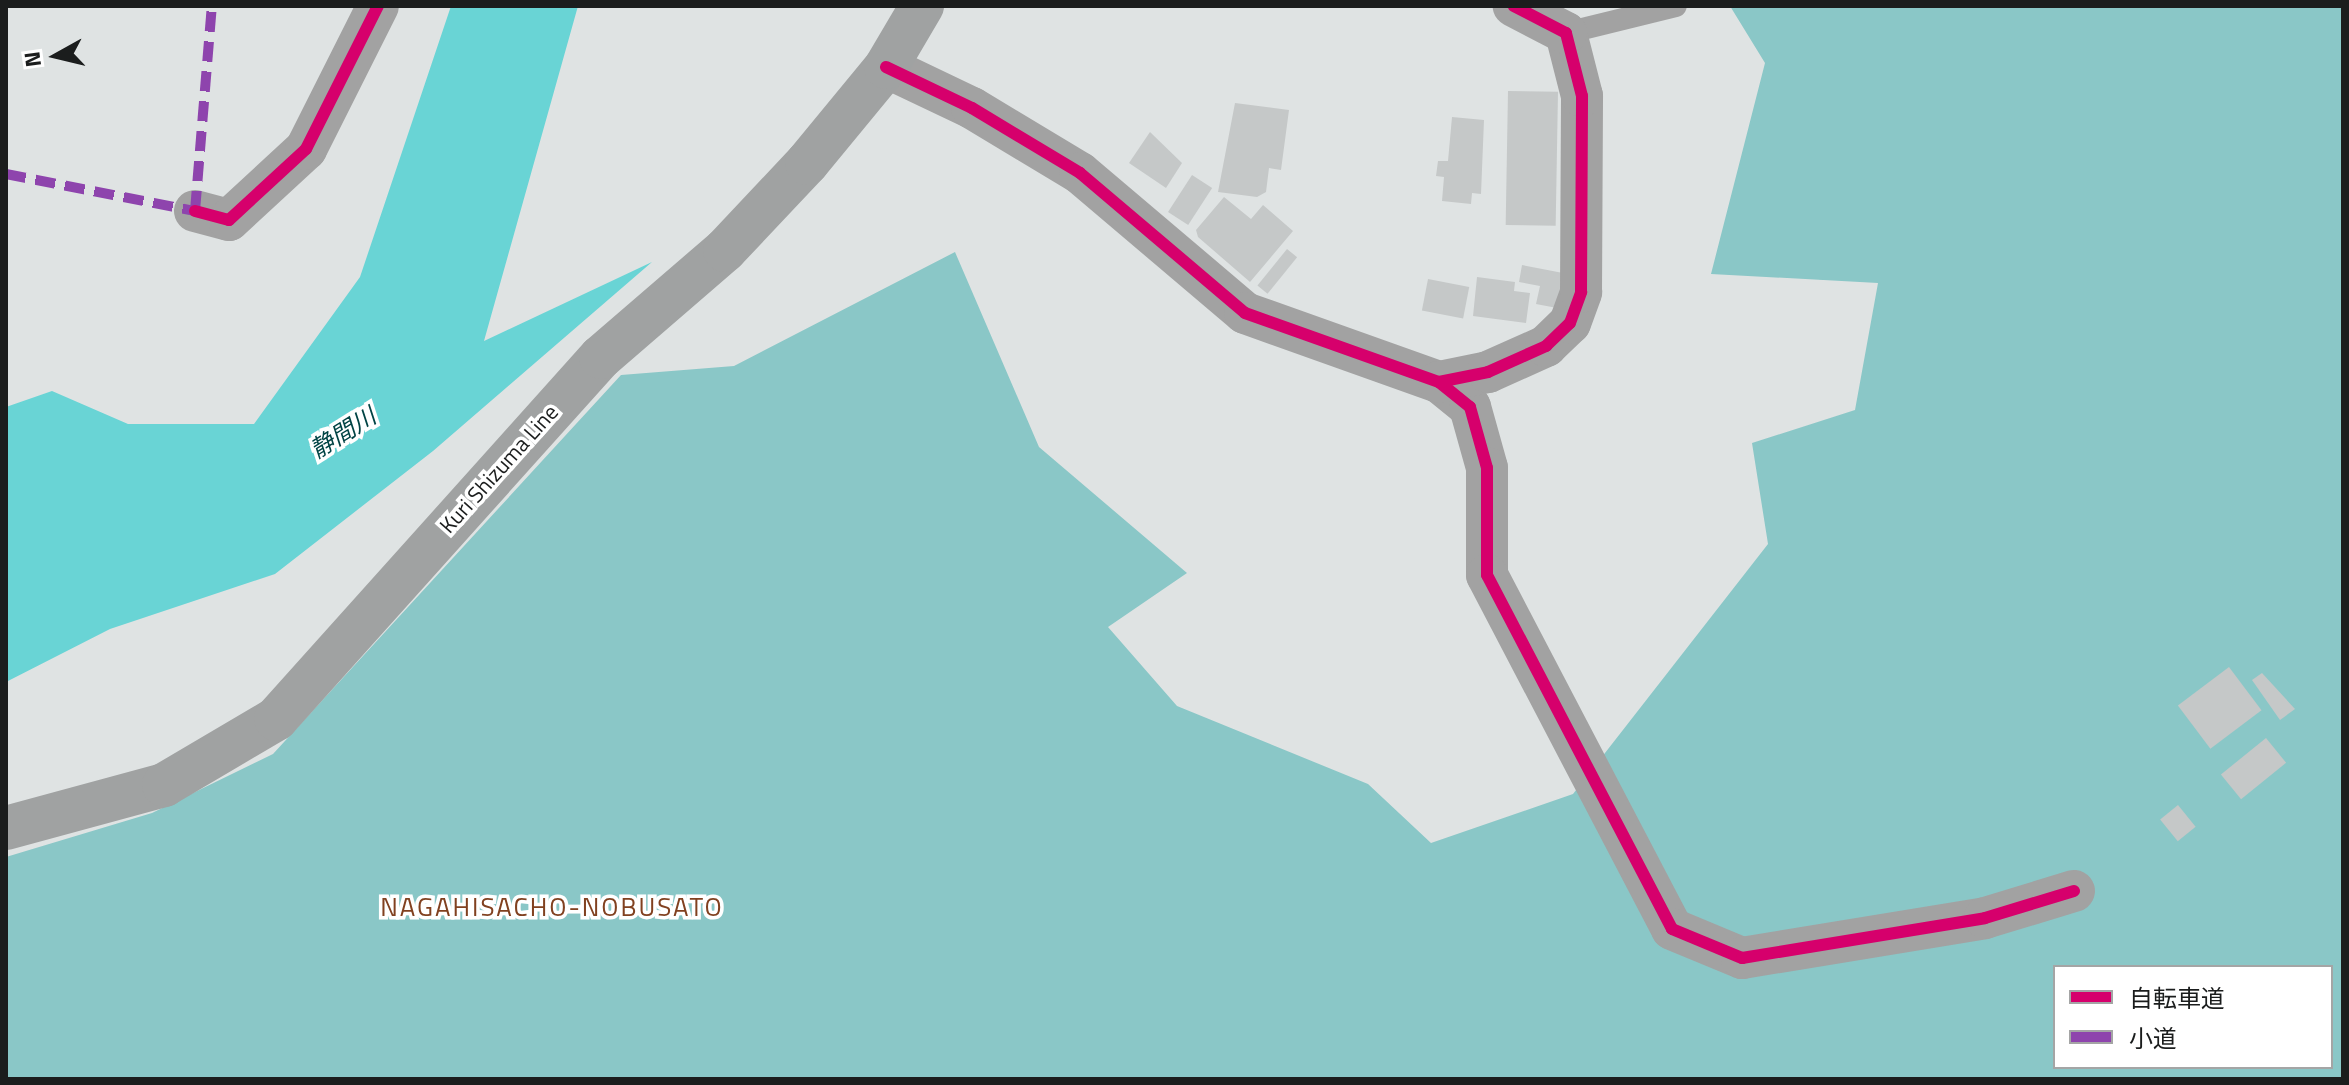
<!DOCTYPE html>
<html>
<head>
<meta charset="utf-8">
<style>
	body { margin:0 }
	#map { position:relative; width:2349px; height:1085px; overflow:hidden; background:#dfe3e3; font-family:"Titillium Web","Noto Sans JP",sans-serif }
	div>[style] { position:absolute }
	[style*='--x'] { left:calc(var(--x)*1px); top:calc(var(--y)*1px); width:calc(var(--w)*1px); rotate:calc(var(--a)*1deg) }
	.forest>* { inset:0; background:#8ac7c7 }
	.water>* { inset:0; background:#69d4d5 }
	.building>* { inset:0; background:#c5c8c8; transform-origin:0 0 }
	.service>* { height:22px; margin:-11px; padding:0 11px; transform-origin:11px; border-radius:11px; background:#a2a2a2 }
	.minor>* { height:42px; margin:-21px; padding:0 21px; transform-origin:21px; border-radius:21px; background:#a2a2a2 }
	.secondary>* { height:44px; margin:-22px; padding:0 22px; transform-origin:22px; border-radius:22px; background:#a0a2a2 }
	.quiet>* { height:10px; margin-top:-5px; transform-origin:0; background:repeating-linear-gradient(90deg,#8e44ad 0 20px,transparent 0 30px) }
	.cycleway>* { height:12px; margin:-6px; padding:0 6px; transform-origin:6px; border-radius:6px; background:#d6006c }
	span { translate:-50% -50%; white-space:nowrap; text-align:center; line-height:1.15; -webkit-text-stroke:7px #fff; paint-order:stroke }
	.street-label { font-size:22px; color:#1b1d1d }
	.water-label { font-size:24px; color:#004344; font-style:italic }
	.quarter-label { font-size:26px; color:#814120; letter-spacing:2px }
	.frame { position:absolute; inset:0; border:8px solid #1b1d1d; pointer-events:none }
	.legend { position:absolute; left:2053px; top:965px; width:280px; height:104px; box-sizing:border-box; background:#fff; border:2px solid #a4a5a5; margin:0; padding:10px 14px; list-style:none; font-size:24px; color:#1b1d1d }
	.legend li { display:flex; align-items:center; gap:16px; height:40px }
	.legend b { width:40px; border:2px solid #a4a5a5 }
	.north { position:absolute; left:16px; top:16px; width:80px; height:80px; -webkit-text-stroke:6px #fff; paint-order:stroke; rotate:262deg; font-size:22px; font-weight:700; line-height:32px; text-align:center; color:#1b1d1d }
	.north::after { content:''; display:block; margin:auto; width:28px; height:36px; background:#1b1d1d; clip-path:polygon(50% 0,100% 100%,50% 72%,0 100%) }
</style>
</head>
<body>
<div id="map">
	<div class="forest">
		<i style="clip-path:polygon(evenodd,1730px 6px,2343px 6px,2343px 1079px,6px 1079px,6px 857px,152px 813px,273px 754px,621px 375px,734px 366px,955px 252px,1039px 447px,1187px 573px,1108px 627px,1177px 706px,1368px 784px,1431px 843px,1573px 794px,1768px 544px,1752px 443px,1855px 410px,1878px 283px,1711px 274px,1765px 63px,1730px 6px,2055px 967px,2331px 967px,2331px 1067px,2055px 1067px,2055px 967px)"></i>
	</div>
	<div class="water">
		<i style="clip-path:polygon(451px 6px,578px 6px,484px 341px,652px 262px,433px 451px,275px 574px,110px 629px,6px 682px,6px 407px,52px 391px,128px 424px,254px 424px,360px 277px)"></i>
	</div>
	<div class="building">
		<i style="left:1508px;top:91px;width:50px;height:134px;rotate:1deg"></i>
		<i style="clip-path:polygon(1235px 103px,1289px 110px,1281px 170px,1269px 168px,1266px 192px,1257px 197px,1218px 192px)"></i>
		<i style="clip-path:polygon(1452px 117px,1484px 120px,1481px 194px,1472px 193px,1471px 204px,1442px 201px,1444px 177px,1436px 176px,1438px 161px,1448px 161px)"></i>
		<i style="clip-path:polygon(1150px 132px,1182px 163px,1166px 188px,1129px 163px)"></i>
		<i style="left:1192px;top:175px;width:24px;height:44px;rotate:33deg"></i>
		<i style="clip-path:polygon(1224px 197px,1251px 219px,1263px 205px,1293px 231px,1250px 282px,1198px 237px,1196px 230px)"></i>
		<i style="left:1287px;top:249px;width:13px;height:47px;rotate:39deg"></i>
		<i style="clip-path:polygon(1522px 265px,1563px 273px,1557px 308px,1536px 304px,1540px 286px,1519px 282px)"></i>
		<i style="clip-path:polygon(1477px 277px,1515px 282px,1514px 291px,1530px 293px,1526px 323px,1473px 316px)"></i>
		<i style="left:1428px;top:279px;width:42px;height:32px;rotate:11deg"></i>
		<i style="left:2229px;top:667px;width:54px;height:64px;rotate:53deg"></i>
		<i style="clip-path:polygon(2262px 673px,2295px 709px,2280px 720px,2252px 680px)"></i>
		<i style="left:2266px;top:738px;width:32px;height:58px;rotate:51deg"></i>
		<i style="left:2178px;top:805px;width:28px;height:23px;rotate:51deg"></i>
	</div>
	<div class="service">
		<i style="--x:1566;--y:33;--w:113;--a:-13.8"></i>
	</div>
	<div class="minor">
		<i style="--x:886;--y:67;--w:95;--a:25.5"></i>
		<i style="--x:972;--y:108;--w:126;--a:31"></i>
		<i style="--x:1080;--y:173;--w:216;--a:40.3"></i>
		<i style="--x:1245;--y:313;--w:206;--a:19.6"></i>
		<i style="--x:1439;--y:382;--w:40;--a:39"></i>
		<i style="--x:1470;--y:407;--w:63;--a:74.4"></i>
		<i style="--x:1487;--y:468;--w:107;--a:90"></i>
		<i style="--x:1487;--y:575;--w:399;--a:62.4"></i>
		<i style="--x:1672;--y:929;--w:76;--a:22.5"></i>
		<i style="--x:1742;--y:958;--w:246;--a:-9.3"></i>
		<i style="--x:1985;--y:918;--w:93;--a:-16.9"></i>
		<i style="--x:195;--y:211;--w:35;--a:15"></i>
		<i style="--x:229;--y:220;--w:105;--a:-42.7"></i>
		<i style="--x:306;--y:149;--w:160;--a:-63.3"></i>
		<i style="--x:1439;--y:382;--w:50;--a:-11.5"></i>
		<i style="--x:1488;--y:372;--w:64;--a:-24.1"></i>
		<i style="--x:1546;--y:346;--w:33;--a:-44"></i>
		<i style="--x:1570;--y:323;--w:33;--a:-70"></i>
		<i style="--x:1581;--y:292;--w:196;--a:-89.7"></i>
		<i style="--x:1582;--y:96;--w:65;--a:-104.3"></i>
		<i style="--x:1566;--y:33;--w:59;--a:-152.6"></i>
	</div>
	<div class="secondary">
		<i style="--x:6;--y:828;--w:164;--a:-15.2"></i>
		<i style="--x:164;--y:785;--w:130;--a:-30.5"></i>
		<i style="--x:276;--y:719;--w:486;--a:-48.1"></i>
		<i style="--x:601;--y:357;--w:164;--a:-40.8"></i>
		<i style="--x:725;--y:250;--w:120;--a:-46.7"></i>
		<i style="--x:807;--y:163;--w:124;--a:-50.5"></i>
		<i style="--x:886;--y:67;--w:71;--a:-59.5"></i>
	</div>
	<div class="quiet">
		<i style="--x:6;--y:174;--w:193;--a:11.1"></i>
		<i style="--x:195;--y:211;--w:206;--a:-85.3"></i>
	</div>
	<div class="cycleway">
		<i style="--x:886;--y:67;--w:95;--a:25.5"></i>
		<i style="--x:972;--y:108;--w:126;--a:31"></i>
		<i style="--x:1080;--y:173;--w:216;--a:40.3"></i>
		<i style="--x:1245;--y:313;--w:206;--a:19.6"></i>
		<i style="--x:1439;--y:382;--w:40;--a:39"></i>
		<i style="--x:1470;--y:407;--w:63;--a:74.4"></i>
		<i style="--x:1487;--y:468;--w:107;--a:90"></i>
		<i style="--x:1487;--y:575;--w:399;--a:62.4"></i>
		<i style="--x:1672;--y:929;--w:76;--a:22.5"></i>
		<i style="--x:1742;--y:958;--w:246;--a:-9.3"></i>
		<i style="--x:1985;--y:918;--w:93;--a:-16.9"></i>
		<i style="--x:195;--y:211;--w:35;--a:15"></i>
		<i style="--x:229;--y:220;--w:105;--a:-42.7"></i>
		<i style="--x:306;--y:149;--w:160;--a:-63.3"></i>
		<i style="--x:1439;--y:382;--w:50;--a:-11.5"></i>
		<i style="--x:1488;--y:372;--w:64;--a:-24.1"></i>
		<i style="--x:1546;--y:346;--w:33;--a:-44"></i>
		<i style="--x:1570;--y:323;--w:33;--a:-70"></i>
		<i style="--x:1581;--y:292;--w:196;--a:-89.7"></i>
		<i style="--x:1582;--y:96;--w:65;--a:-104.3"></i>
		<i style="--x:1566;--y:33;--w:59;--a:-152.6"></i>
	</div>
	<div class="street-label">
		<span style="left:499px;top:469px;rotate:-48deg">Kuri Shizuma Line</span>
	</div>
	<div class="water-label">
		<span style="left:343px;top:433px;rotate:-32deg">静間川</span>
	</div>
	<div class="quarter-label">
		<span style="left:552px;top:907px">NAGAHISACHO-NOBUSATO</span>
	</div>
	<div class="frame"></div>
	<ul class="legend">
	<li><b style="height:10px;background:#d6006c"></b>自転車道</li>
	<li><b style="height:10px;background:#8e44ad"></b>小道</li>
	</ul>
	<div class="north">N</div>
</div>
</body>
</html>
